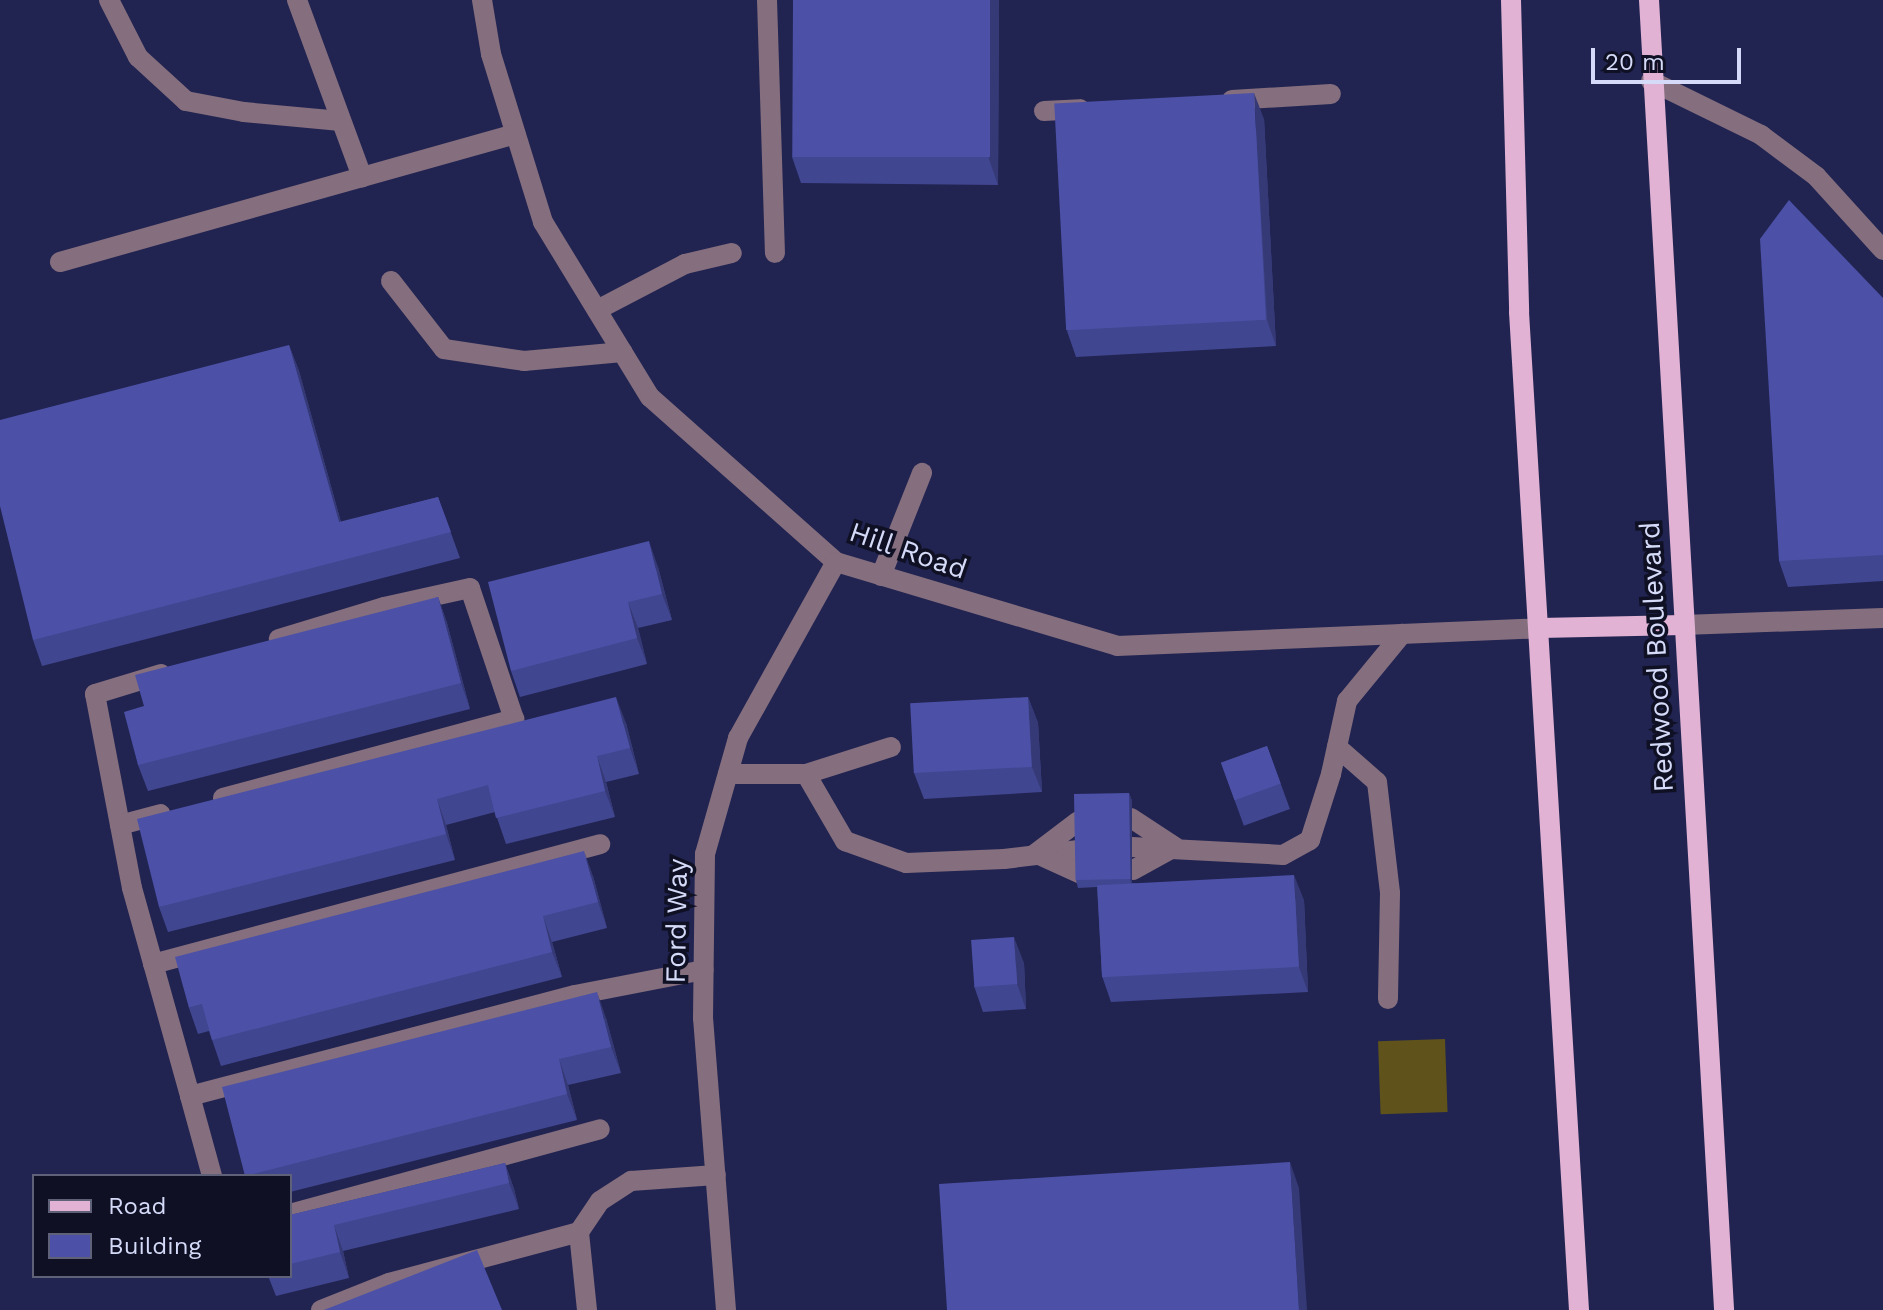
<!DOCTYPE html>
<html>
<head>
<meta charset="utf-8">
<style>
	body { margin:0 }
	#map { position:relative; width:1883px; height:1310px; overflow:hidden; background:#212451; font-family:"Work Sans",sans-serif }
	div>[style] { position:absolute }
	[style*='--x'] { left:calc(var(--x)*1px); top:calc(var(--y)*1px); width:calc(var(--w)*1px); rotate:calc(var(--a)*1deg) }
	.green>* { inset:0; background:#5f531b; transform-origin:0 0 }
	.minor>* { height:20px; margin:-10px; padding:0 10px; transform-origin:10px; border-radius:10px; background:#856e7e }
	.major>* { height:20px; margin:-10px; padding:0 10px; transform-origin:10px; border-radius:10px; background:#e1b2d3 }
	.wall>* { inset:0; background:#414690; transform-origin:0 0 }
	.shaded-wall>* { inset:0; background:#353975 }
	.building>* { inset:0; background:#4c51a7; transform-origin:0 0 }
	span { translate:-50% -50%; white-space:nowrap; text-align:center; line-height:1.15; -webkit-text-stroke:7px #0f1024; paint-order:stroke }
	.street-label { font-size:28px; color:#d4daf7 }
	.legend { position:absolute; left:32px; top:1174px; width:260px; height:104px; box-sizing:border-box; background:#0f1024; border:2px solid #5e6178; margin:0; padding:10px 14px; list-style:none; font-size:24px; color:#d4daf7 }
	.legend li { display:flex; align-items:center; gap:16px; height:40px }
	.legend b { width:40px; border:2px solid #5e6178 }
	.scale { position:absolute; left:1591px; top:48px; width:150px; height:36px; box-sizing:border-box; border:4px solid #d4daf7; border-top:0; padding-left:10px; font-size:24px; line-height:28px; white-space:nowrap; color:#d4daf7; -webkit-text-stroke:6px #0f1024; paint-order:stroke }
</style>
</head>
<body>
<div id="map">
	<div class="green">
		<i style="left:1445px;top:1039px;width:73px;height:67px;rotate:88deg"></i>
	</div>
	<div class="minor">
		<i style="--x:109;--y:0;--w:64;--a:63"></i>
		<i style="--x:138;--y:57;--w:65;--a:42.5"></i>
		<i style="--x:186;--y:101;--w:59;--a:10.7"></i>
		<i style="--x:244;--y:112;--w:97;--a:5.3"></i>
		<i style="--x:297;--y:0;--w:189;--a:69.8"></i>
		<i style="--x:482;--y:0;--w:55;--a:80.5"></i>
		<i style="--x:491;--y:54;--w:176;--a:72.8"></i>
		<i style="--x:543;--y:222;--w:205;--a:58.6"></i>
		<i style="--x:650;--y:397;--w:249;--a:41.6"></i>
		<i style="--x:836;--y:562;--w:293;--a:16.6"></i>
		<i style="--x:1117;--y:646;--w:423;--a:-2.4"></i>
		<i style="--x:767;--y:0;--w:253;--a:88.2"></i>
		<i style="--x:1651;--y:81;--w:123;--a:26.1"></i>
		<i style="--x:1761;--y:135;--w:69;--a:36.7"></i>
		<i style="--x:1816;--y:176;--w:100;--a:47.8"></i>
		<i style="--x:1232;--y:100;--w:99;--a:-3.5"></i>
		<i style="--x:1044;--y:111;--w:36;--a:-3"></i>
		<i style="--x:60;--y:262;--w:473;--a:-15.7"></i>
		<i style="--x:391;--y:281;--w:86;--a:52.1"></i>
		<i style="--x:444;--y:349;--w:81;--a:8.5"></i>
		<i style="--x:524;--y:361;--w:99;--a:-5.2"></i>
		<i style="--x:597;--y:310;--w:99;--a:-27.6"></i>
		<i style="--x:685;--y:264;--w:48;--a:-13.2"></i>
		<i style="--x:881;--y:576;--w:111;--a:-68.3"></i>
		<i style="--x:1683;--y:625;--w:200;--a:-2"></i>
		<i style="--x:161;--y:674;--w:69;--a:163.1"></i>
		<i style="--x:95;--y:694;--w:197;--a:79.2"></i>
		<i style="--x:132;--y:888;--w:216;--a:74.4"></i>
		<i style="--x:190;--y:1096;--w:398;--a:-14.7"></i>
		<i style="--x:575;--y:995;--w:131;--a:-11"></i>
		<i style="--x:1337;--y:747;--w:53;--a:41.2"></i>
		<i style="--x:1377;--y:782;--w:112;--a:83.3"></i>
		<i style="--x:1390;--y:893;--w:106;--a:91.1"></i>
		<i style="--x:728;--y:774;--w:78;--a:0"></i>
		<i style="--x:806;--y:774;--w:89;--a:-17.6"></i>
		<i style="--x:806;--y:774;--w:78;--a:59.8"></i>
		<i style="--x:845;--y:841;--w:65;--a:19.8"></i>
		<i style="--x:906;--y:863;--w:98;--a:-2.3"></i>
		<i style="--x:1004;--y:859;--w:75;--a:-6.9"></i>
		<i style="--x:223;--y:798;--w:302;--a:-15.2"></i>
		<i style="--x:514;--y:719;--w:138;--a:-108.6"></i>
		<i style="--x:470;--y:588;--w:88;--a:167.5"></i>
		<i style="--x:384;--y:607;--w:110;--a:163.1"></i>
		<i style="--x:1131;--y:818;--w:53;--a:33.4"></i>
		<i style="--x:120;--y:825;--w:42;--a:-15"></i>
		<i style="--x:1132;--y:847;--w:151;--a:3"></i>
		<i style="--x:1283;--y:855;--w:31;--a:-29"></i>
		<i style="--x:1310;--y:840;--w:69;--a:-72.3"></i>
		<i style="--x:1331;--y:774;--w:75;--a:-77.6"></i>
		<i style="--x:1347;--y:701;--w:87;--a:-50.6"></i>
		<i style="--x:1035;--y:854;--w:53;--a:-37.3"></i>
		<i style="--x:1039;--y:855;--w:44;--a:24.2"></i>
		<i style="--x:1133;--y:870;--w:43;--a:-28.9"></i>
		<i style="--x:153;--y:964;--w:463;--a:-15"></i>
		<i style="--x:190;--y:1096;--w:83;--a:74.6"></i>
		<i style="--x:290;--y:1214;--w:321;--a:-15.3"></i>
		<i style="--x:321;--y:1310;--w:73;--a:-21.7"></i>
		<i style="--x:389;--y:1283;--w:197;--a:-15"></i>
		<i style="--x:587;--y:1310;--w:78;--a:-95.9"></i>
		<i style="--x:579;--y:1232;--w:37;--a:-56"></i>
		<i style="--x:600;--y:1201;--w:37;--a:-33"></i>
		<i style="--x:631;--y:1181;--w:85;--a:-4"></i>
		<i style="--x:726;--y:1310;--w:293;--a:-94.5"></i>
		<i style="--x:703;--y:1018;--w:164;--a:-89.3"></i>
		<i style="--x:705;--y:854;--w:121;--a:-74.1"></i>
		<i style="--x:738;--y:738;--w:201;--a:-60.9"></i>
	</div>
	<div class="major">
		<i style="--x:1511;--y:0;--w:312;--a:88.5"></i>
		<i style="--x:1519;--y:312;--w:1000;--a:86.56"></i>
		<i style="--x:1649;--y:0;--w:1312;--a:86.72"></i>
		<i style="--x:1540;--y:628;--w:143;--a:-1.2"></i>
	</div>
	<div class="wall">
		<i style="clip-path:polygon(793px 0,999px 0,998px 185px,801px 183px,792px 157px)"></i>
		<i style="clip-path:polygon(1264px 119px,1276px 346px,1076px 357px,1067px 331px)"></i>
		<i style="clip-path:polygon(1883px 298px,1883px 581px,1788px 587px,1779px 561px)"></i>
		<i style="clip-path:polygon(289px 345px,299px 371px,341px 522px,438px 497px,460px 558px,42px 666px,33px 640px)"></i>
		<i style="clip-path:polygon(658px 567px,672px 620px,638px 628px,647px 664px,520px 697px,511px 671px)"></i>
		<i style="clip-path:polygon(438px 597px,447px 623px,470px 709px,148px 791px,138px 765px,144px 706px)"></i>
		<i style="clip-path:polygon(1028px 697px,1038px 723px,1042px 792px,924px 799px,914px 773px)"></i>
		<i style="clip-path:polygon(626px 723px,639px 774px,606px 782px,615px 817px,506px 844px,495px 812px,446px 825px,455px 860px,168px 932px,159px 907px)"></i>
		<i style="left:1267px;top:746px;width:67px;height:49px;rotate:70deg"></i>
		<i style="clip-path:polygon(1129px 793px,1132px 801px,1132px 883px,1304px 900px,1308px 992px,1111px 1002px,1102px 976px,1097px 887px,1078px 888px,1076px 880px)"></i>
		<i style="clip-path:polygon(593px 876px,607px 928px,552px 942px,562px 977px,221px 1066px,209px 1031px,198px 1034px,189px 1008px)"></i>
		<i style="clip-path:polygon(1024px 963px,1026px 1009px,983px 1012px,974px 986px)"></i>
		<i style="clip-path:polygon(606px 1018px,621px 1073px,568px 1085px,577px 1120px,290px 1192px,290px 1176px,245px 1176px)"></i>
		<i style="clip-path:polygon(505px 1163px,514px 1189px,519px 1209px,343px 1251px,349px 1278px,276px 1296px,268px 1276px,290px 1276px,290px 1215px)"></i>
	</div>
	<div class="shaded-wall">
		<i style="clip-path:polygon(990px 0,999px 0,998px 185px,989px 159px)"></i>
		<i style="clip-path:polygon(1254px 93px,1264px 119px,1276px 346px,1267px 320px)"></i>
		<i style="clip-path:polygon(289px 345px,299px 371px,348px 548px,339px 522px)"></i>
		<i style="clip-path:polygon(649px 541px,658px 567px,672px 620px,662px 594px)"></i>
		<i style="clip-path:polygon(438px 597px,447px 623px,470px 709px,461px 683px)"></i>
		<i style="clip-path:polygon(628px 602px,638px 628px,647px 664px,637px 638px)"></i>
		<i style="clip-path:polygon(616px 697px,626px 723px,639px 774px,630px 748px)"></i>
		<i style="clip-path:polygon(1028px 697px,1038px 723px,1042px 792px,1032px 767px)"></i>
		<i style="clip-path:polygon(597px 756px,606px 782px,615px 817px,605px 791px)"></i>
		<i style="clip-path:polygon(1129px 793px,1132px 801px,1132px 887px,1130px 879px)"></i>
		<i style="clip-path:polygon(437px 799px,446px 825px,455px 860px,446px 834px)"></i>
		<i style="clip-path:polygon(584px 851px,593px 876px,607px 928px,598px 902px)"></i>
		<i style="clip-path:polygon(1294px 875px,1304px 900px,1308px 992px,1299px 967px)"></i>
		<i style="clip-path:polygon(543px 916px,552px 942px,562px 977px,552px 952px)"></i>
		<i style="clip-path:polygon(1014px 937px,1024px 963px,1026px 1009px,1017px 984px)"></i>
		<i style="clip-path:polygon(597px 992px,606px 1018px,621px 1073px,611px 1047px)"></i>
		<i style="clip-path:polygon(559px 1059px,568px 1085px,577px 1120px,567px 1094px)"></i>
		<i style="clip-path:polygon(1290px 1162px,1299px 1188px,1307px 1310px,1299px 1310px)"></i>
		<i style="clip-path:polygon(505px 1163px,514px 1189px,519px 1209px,509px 1183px)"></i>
		<i style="clip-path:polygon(334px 1225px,343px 1251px,349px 1278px,340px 1252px)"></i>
	</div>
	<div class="building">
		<i style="left:793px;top:0;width:197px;height:157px"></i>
		<i style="left:1254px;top:93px;width:227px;height:200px;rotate:87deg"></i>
		<i style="clip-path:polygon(1789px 200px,1883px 298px,1883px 555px,1779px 561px,1760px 239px)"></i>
		<i style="clip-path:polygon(289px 345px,339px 522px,438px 497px,451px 532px,33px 640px,0 506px,0 420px)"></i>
		<i style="clip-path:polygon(649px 541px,662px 594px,628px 602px,637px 638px,511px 671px,488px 582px)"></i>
		<i style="clip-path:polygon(438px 597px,461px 683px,138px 765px,124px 712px,144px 706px,135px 675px)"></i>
		<i style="clip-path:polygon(616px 697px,630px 748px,597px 756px,605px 791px,496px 818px,488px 785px,437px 799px,446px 834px,159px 907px,137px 819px)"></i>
		<i style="left:1028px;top:697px;width:70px;height:118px;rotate:87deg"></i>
		<i style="left:1267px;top:746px;width:40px;height:49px;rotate:70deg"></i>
		<i style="left:1129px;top:793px;width:86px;height:55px;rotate:89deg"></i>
		<i style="clip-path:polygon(584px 851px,598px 902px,543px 916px,552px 952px,212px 1040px,202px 1004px,189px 1008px,175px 957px)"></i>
		<i style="left:1294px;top:875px;width:92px;height:197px;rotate:87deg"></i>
		<i style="left:1014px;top:937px;width:47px;height:43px;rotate:86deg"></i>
		<i style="clip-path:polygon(597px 992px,611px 1047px,559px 1059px,567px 1094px,245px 1176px,222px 1087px)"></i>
		<i style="clip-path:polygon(1290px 1162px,1299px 1310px,947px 1310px,939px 1184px)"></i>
		<i style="clip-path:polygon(505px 1163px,509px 1183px,334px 1225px,340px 1252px,290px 1264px,290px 1215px)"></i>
		<i style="clip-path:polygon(477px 1250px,502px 1310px,324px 1310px)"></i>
	</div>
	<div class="street-label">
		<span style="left:908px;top:551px;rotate:19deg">Hill Road</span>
		<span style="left:1657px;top:657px;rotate:-93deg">Redwood Boulevard</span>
		<span style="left:677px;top:921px;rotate:-89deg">Ford Way</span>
	</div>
	<ul class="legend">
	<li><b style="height:10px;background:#e1b2d3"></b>Road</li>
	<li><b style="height:22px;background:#4c51a7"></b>Building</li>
	</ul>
	<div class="scale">20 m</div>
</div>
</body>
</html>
